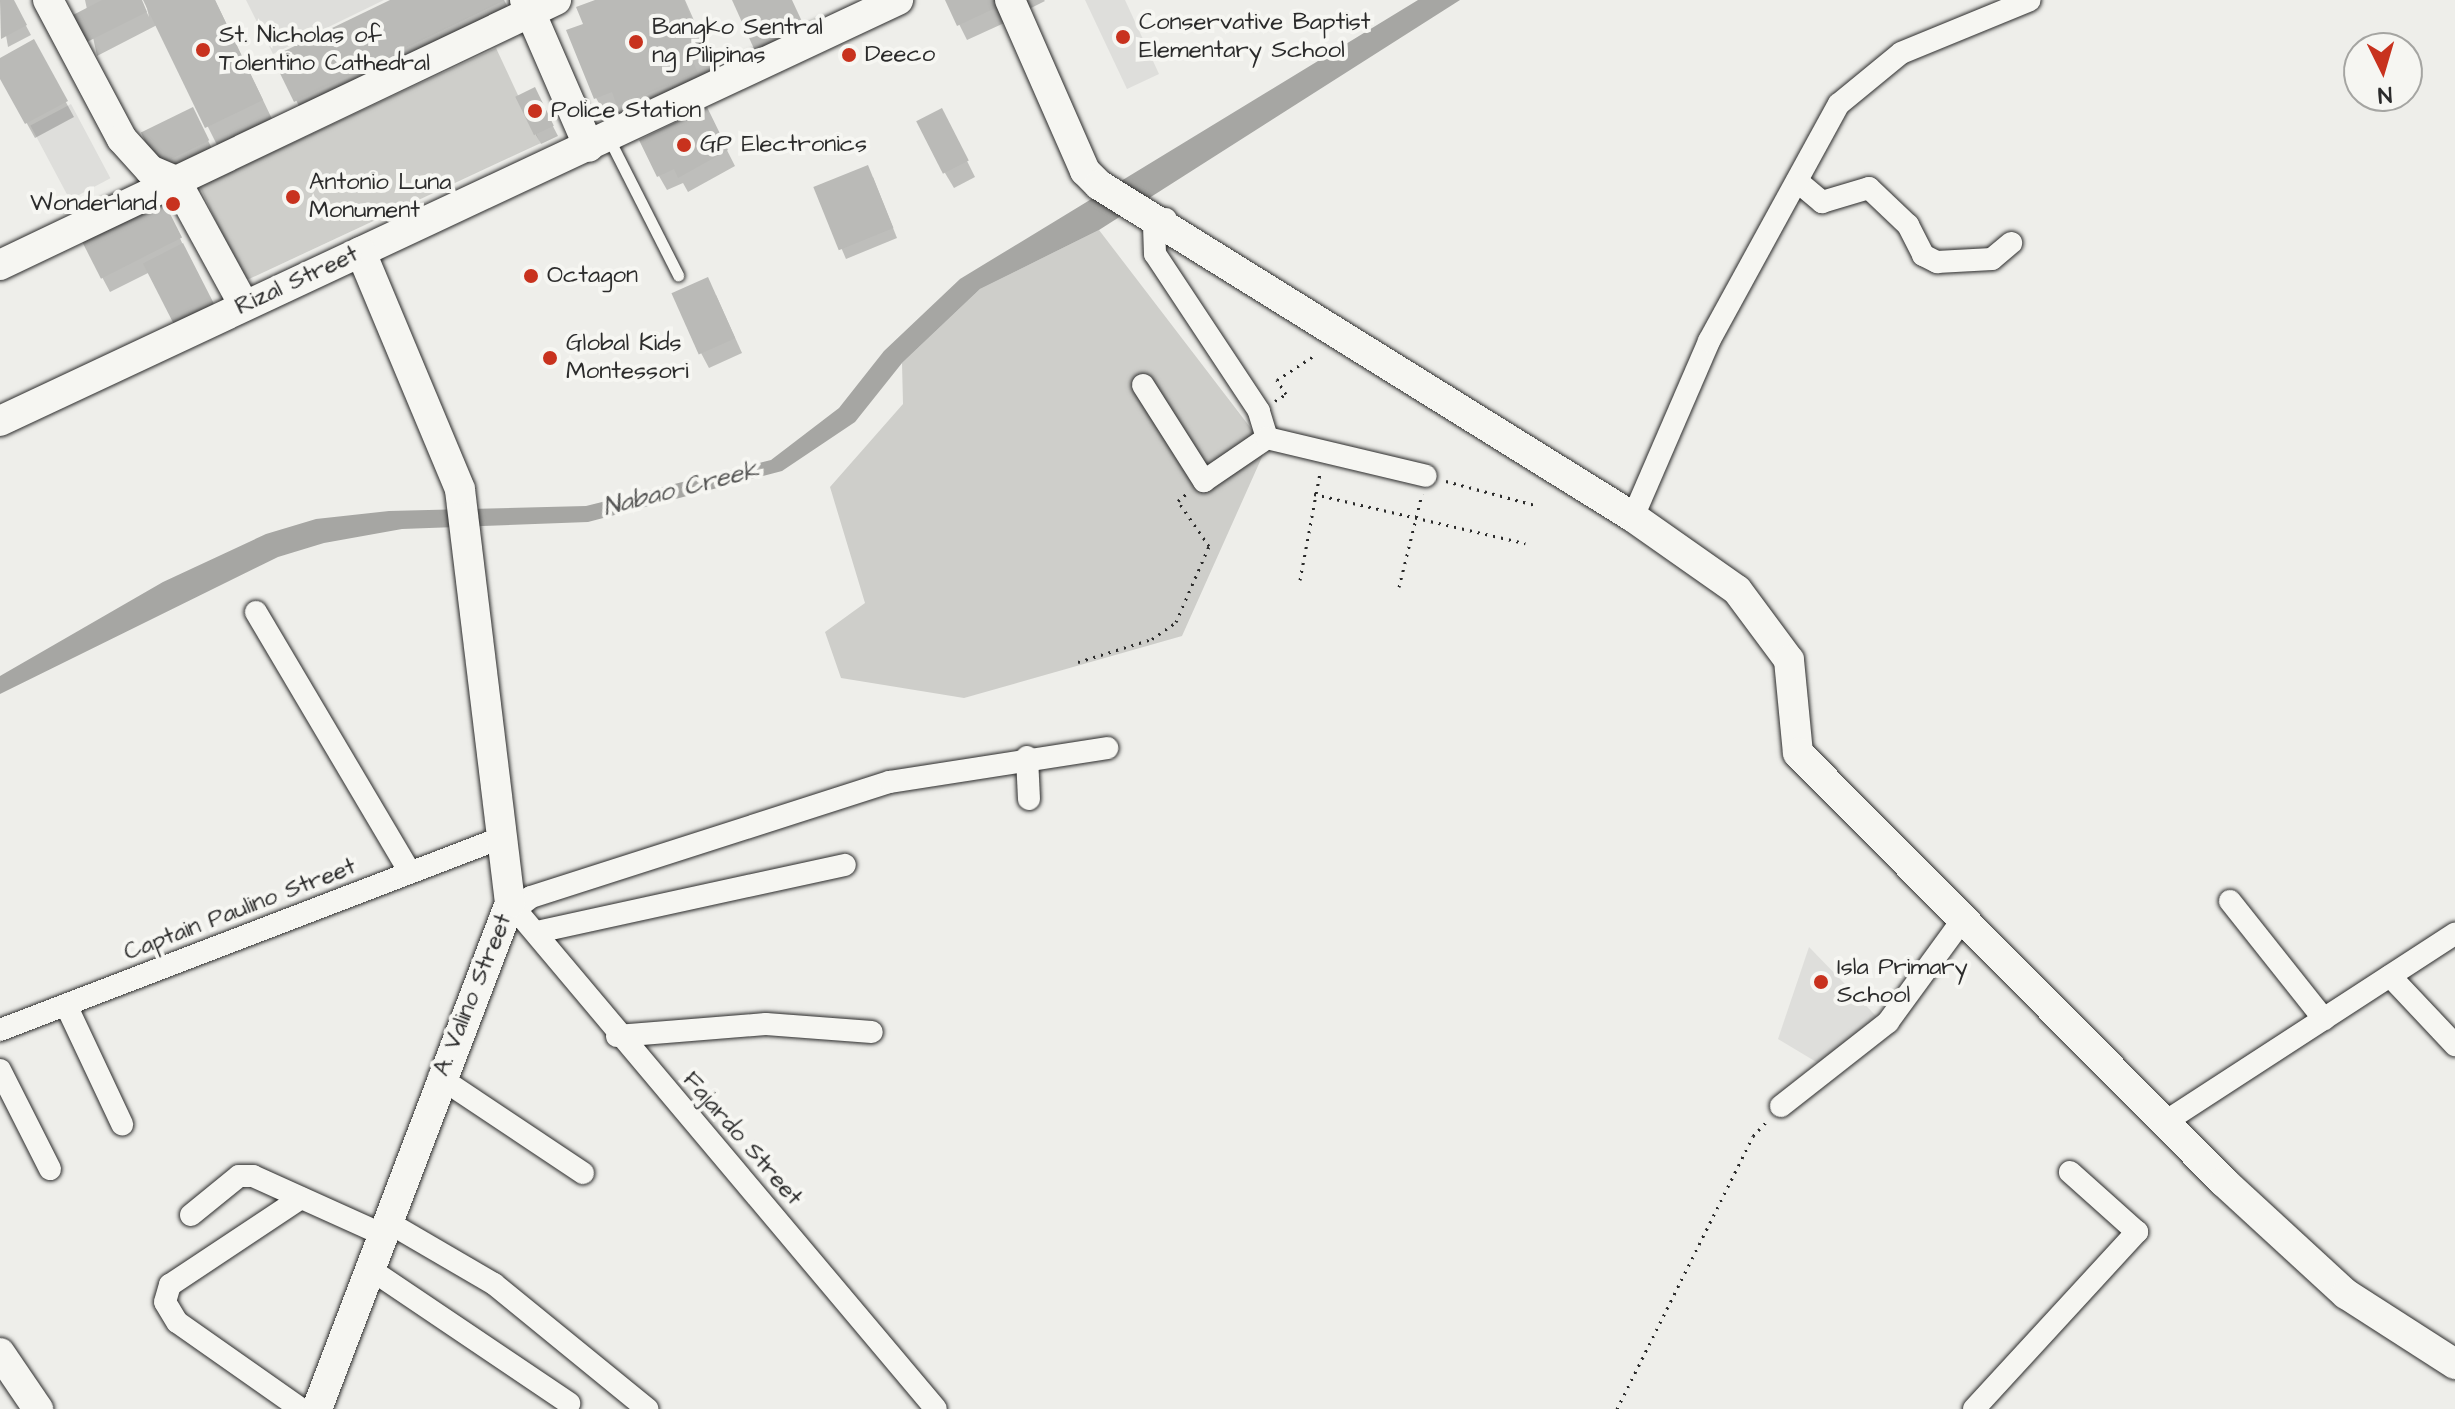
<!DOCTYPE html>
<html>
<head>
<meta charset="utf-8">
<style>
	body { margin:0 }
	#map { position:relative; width:2455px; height:1409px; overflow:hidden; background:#eeeeea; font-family:"Architects Daughter",sans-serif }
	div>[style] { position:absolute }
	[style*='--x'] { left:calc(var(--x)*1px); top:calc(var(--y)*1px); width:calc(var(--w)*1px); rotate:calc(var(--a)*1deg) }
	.built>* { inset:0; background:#dededb; transform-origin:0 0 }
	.green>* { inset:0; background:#cececa; transform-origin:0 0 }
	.water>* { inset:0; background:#a6a6a3 }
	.shadow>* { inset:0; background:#0003 }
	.building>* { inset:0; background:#babab7; transform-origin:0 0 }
	.path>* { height:3px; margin-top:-1.5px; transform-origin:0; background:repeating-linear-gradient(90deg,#2b2b2b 0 2px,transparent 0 8px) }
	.roads { filter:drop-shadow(0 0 2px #2b2b2b) drop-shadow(0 0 2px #2b2b2b) }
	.lane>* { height:11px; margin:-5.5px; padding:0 5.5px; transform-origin:5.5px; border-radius:5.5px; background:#f6f6f2 }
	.street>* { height:22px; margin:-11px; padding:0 11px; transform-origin:11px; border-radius:11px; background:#f6f6f2 }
	.secondary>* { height:30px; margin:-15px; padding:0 15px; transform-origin:15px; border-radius:15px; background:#f6f6f2 }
	.dots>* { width:22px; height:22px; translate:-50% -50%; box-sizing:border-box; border:4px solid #f6f6f2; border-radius:50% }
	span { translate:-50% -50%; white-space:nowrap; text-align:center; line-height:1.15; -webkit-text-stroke:8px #f6f6f2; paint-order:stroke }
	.poi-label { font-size:24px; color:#2b2b2b }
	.left { translate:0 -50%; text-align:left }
	.right { translate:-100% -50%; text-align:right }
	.street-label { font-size:24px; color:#2b2b2b }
	.water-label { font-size:26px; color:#565655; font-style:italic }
	.north { position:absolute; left:2343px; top:32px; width:80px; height:80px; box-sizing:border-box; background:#f6f6f2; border:2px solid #a5a5a2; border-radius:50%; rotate:175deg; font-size:22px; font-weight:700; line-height:32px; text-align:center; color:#2b2b2b }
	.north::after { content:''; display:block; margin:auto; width:28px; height:36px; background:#c8321e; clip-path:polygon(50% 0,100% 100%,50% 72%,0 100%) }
</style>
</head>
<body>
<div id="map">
	<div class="built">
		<i style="clip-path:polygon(246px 0,384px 0,273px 54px)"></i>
		<i style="clip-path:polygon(1085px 0,1125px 0,1159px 74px,1127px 89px)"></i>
		<i style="left:71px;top:104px;width:84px;height:46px;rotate:62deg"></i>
		<i style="clip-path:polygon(1809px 947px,1878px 1018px,1823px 1066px,1778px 1039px)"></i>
	</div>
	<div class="green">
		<i style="left:496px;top:48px;width:105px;height:327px;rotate:65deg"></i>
		<i style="clip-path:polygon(1099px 230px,1266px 448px,1182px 636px,964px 698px,841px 678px,825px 632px,865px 603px,830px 487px,903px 404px,902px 363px,980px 289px)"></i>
	</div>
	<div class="water">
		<i style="clip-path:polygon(1418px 0,1460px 0,1099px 230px,980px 289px,902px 363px,855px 422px,782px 471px,588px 522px,402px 529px,324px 543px,278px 557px,0 694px,0 676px,163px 582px,266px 534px,316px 519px,389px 511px,586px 506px,771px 460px,839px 408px,884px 351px,960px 279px)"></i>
	</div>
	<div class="shadow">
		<i style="clip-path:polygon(0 0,12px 0,31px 35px,8px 47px)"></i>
		<i style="clip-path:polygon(85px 0,141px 0,149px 17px,145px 0,215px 0,273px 121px,218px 147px,157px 25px,97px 56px)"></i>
		<i style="clip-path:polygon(395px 0,504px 0,512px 15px,304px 116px,275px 58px)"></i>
		<i style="clip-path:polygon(600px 0,685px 0,722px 84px,708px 90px,713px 103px,705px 107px,735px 166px,688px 192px,683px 183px,667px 190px,659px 176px,697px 110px,613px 128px,596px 98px,585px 25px)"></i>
		<i style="clip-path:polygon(947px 0,1005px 0,1013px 19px,967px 40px)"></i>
		<i style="clip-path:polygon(1016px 0,1044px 0,1045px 1px,1023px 12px)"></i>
		<i style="clip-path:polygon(33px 42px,74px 117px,35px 138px,0 75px,0 60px)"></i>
		<i style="clip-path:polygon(539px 99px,558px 136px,541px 144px,536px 135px)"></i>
		<i style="clip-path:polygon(200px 124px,215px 155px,167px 179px,159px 164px)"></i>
		<i style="clip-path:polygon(949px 125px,975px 177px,954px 188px,945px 173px)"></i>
		<i style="clip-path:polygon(873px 177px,897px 238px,846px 259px,816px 189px)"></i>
		<i style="clip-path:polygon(171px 218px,187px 254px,221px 319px,150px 272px,110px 292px,102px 277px)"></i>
		<i style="clip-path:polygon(716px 295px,742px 353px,709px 368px,701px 353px)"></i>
	</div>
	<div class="building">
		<i style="clip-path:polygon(0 0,14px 0,27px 25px,1px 39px)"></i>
		<i style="clip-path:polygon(102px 0,142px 0,147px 12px,87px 42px,73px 15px)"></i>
		<i style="clip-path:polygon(143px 0,215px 0,263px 100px,205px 128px)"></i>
		<i style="clip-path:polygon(390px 0,505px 0,294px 102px,272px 57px)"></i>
		<i style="clip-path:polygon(595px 0,684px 0,706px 54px,692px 59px,698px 73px,617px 106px,612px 92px,594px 99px,566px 30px,583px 24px,576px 7px)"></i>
		<i style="clip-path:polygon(732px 0,792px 0,805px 28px,755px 51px)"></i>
		<i style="clip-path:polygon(945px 0,1005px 0,1006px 3px,957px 26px)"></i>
		<i style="clip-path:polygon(34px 39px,68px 101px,25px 124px,0 79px,0 58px)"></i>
		<i style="left:535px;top:87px;width:43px;height:22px;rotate:64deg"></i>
		<i style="left:193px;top:107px;width:37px;height:58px;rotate:64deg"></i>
		<i style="clip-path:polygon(707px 107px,728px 150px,678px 178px,674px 169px,657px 177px,639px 140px)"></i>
		<i style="left:942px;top:108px;width:59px;height:29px;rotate:63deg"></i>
		<i style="left:868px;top:165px;width:68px;height:59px;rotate:68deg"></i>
		<i style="left:163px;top:200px;width:42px;height:91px;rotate:63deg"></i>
		<i style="left:183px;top:243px;width:68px;height:45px;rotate:63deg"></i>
		<i style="left:708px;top:277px;width:67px;height:40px;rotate:66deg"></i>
	</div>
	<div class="path">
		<i style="--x:1275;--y:401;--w:13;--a:-32"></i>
		<i style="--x:1286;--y:394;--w:17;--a:-123"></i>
		<i style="--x:1277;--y:380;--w:45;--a:-33.3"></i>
		<i style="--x:1446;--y:481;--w:92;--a:15.1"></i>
		<i style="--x:1314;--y:494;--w:217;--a:13.1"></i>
		<i style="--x:1300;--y:580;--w:109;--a:-79.4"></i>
		<i style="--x:1399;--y:587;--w:96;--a:-76.1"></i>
		<i style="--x:1078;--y:662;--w:77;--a:-17.3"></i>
		<i style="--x:1152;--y:639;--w:29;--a:-35"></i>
		<i style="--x:1176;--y:622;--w:83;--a:-66.5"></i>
		<i style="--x:1209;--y:546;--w:55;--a:-124.6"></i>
		<i style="--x:1178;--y:501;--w:11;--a:-41"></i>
		<i style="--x:1617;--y:1409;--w:305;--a:-63.5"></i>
		<i style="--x:1753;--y:1136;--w:22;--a:-47"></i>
	</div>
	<div class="roads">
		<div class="lane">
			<i style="--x:609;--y:139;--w:153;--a:63.1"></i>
		</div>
		<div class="street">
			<i style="--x:1797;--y:181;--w:33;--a:40"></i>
			<i style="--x:1822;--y:202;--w:49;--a:-16.6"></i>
			<i style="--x:1869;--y:188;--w:54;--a:43.5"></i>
			<i style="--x:1908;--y:225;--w:34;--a:63"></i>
			<i style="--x:1923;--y:255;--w:16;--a:27"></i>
			<i style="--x:1937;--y:262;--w:55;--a:-3.1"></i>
			<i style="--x:1992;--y:259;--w:25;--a:-40"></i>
			<i style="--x:1143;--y:385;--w:114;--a:57.6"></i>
			<i style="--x:1204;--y:481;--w:76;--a:-34.3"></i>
			<i style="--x:1267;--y:438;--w:28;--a:-107"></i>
			<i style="--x:1259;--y:411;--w:188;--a:-123.5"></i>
			<i style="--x:1155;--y:254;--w:33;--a:-92"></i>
			<i style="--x:1154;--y:221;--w:12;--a:-9"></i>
			<i style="--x:1267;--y:438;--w:163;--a:13.4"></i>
			<i style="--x:1633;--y:517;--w:192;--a:-66.6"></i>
			<i style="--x:1709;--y:341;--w:270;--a:-61.3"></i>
			<i style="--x:1839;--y:104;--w:80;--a:-39.4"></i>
			<i style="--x:1901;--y:53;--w:139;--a:-22.3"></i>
			<i style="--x:256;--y:612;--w:302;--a:59.4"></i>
			<i style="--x:1027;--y:757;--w:42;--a:87.3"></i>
			<i style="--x:2230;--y:901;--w:151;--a:51.5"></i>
			<i style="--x:510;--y:903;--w:661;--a:49.91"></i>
			<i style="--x:517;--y:908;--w:18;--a:-38"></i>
			<i style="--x:531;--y:897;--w:377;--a:-17.8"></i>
			<i style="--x:890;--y:782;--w:220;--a:-8.9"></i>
			<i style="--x:537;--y:932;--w:315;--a:-12.3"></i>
			<i style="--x:2390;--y:976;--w:95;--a:46.7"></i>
			<i style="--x:66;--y:1005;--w:132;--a:64.8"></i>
			<i style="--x:0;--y:1030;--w:533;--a:-20.98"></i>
			<i style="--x:617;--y:1036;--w:149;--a:-4.6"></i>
			<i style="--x:766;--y:1024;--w:106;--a:4.3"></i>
			<i style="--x:0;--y:1070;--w:111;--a:63.2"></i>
			<i style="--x:439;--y:1077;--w:173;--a:33.7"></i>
			<i style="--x:1781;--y:1106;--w:136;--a:-38.1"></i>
			<i style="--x:1888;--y:1022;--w:127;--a:-53.9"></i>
			<i style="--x:2165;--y:1122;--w:346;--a:-33"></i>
			<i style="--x:191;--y:1215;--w:62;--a:-39.1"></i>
			<i style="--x:239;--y:1176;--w:14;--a:0"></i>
			<i style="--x:253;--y:1176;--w:138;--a:24.3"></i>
			<i style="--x:386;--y:1221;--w:125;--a:30.3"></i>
			<i style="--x:494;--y:1284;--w:198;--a:39.2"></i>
			<i style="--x:367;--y:1267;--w:244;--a:34"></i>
			<i style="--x:301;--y:1409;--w:151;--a:-144.9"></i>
			<i style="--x:177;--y:1322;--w:23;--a:-121"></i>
			<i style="--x:165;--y:1302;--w:18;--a:-74"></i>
			<i style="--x:170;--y:1285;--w:157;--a:-33.6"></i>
			<i style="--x:1974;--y:1409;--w:241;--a:-47.4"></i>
			<i style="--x:2137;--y:1232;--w:90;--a:-138.2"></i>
		</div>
		<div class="secondary">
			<i style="--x:48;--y:0;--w:157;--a:62"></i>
			<i style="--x:122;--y:139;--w:42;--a:47.9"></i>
			<i style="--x:150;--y:170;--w:28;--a:23"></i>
			<i style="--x:176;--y:181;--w:141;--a:61.3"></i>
			<i style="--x:525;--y:0;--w:160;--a:66.5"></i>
			<i style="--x:1010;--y:0;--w:187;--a:66.3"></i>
			<i style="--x:1085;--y:171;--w:20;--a:45"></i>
			<i style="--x:1099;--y:185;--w:629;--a:31.87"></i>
			<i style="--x:1633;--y:517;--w:127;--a:35.1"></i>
			<i style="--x:1737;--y:590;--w:87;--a:53.4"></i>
			<i style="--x:1789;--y:660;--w:93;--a:84.5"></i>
			<i style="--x:1798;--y:753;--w:605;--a:45.2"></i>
			<i style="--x:2224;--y:1182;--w:166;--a:42.6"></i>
			<i style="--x:2346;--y:1294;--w:130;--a:32.7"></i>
			<i style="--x:0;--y:265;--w:616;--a:-25.48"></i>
			<i style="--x:0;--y:421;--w:992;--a:-25.12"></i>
			<i style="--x:0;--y:1353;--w:68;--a:55.8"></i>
			<i style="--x:317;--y:1409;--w:542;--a:-69.12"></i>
			<i style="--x:510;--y:903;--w:417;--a:-96.9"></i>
			<i style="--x:460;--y:489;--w:257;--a:-112.7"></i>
		</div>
	</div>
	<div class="dots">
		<i style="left:1123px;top:37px;background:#c8321e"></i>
		<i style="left:636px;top:42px;background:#c8321e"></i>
		<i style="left:203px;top:50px;background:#c8321e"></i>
		<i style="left:849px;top:55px;background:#c8321e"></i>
		<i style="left:535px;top:111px;background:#c8321e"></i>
		<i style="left:684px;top:145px;background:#c8321e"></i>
		<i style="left:293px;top:197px;background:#c8321e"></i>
		<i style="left:173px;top:204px;background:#c8321e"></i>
		<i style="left:531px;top:276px;background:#c8321e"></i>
		<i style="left:550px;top:358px;background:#c8321e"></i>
		<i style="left:1821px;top:982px;background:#c8321e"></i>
	</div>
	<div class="poi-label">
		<span class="left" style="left:1139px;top:37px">Conservative Baptist<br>Elementary School</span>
		<span class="left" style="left:652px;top:42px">Bangko Sentral<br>ng Pilipinas</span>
		<span class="left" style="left:219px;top:50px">St. Nicholas of<br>Tolentino Cathedral</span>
		<span class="left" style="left:865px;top:55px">Deeco</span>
		<span class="left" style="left:551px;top:111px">Police Station</span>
		<span class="left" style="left:700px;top:145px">GP Electronics</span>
		<span class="left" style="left:309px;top:197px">Antonio Luna<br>Monument</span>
		<span class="right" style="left:157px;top:204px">Wonderland</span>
		<span class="left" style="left:547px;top:276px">Octagon</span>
		<span class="left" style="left:566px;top:358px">Global Kids<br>Montessori</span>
		<span class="left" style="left:1837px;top:982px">Isla Primary<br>School</span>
	</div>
	<div class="street-label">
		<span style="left:297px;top:281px;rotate:-25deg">Rizal Street</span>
		<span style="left:240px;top:910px;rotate:-21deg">Captain Paulino Street</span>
		<span style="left:473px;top:995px;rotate:-68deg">A. Valino Street</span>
		<span style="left:742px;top:1139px;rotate:49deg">Fajardo Street</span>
	</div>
	<div class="water-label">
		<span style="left:681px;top:489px;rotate:-14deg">Nabao Creek</span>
	</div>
	<div class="north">N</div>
</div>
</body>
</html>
